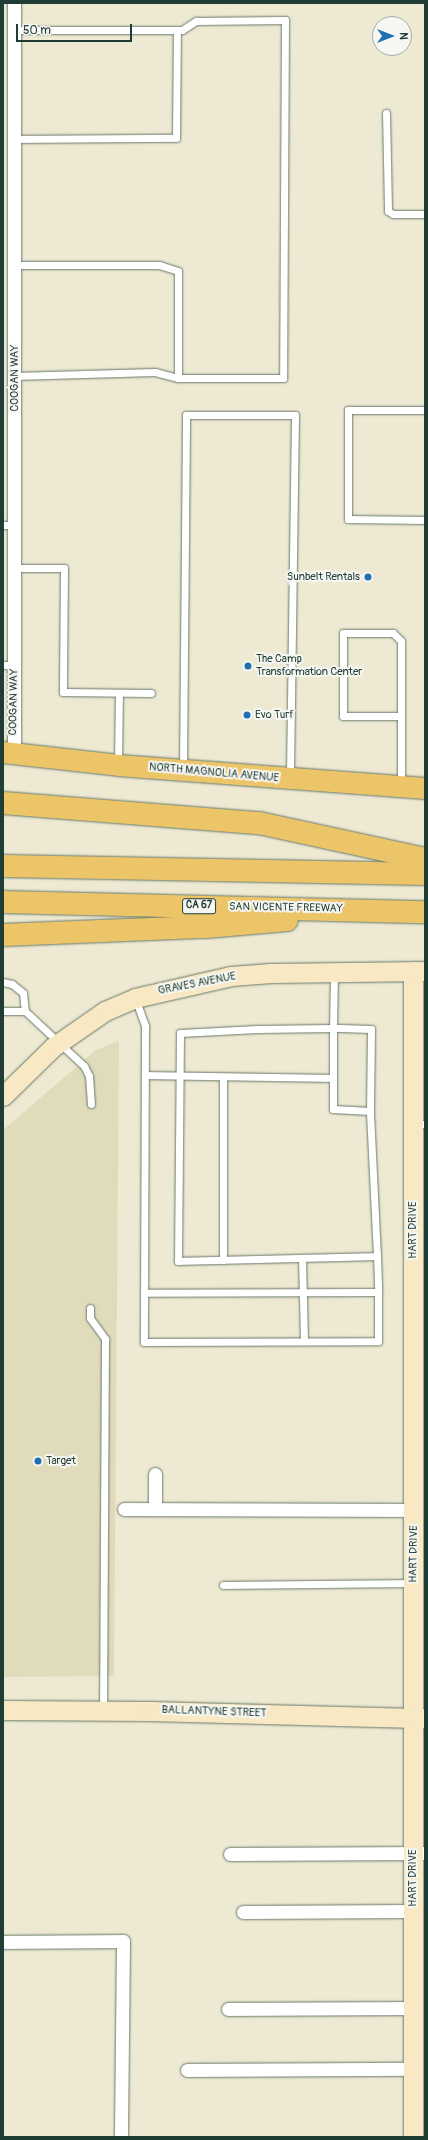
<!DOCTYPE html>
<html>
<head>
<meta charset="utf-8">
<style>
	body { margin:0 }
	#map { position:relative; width:428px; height:2140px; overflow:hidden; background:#eee9d2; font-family:Pangolin,sans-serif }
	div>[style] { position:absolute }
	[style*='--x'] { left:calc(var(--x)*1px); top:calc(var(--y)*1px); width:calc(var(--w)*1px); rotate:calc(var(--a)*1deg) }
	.built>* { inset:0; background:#e0dcbb }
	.roads { filter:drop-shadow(0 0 1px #67796b) drop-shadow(0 0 1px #67796b) }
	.lane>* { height:7px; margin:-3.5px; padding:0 3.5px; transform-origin:3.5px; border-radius:3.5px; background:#fff }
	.street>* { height:13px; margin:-6.5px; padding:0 6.5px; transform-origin:6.5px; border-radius:6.5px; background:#fff }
	.secondary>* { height:19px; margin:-9.5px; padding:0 9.5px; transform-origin:9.5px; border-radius:9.5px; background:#f8e8c3 }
	.primary>* { height:21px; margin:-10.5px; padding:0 10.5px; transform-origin:10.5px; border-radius:10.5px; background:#edc569 }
	.highway>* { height:22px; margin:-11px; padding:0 11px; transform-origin:11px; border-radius:11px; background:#edc569 }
	.dots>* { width:11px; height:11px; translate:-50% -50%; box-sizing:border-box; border:2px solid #f6f6f2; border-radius:50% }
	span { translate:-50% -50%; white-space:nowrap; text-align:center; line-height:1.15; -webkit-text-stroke:4px #f6f6f2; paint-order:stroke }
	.shield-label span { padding:1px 3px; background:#f6f6f2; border:1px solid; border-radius:3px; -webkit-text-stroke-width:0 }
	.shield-label { font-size:10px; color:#1f3d34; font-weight:700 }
	.street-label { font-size:11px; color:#1f3d34 }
	.poi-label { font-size:11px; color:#1f3d34 }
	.right { translate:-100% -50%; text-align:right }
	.left { translate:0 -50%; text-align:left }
	.frame { position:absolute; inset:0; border:4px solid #1f3d34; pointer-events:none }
	.north { position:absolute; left:372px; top:16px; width:40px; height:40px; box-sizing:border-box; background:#f6f6f2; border:1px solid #a0aca6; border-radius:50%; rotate:90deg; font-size:11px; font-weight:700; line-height:16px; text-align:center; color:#1f3d34 }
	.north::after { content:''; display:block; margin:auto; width:14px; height:18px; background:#1f6fb2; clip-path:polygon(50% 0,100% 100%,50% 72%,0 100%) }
	.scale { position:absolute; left:16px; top:24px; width:116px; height:18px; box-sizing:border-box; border:2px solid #1f3d34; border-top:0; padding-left:5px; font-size:12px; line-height:14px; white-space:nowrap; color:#1f3d34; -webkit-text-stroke:3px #f6f6f2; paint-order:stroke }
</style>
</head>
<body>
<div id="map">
	<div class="built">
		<i style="clip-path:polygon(119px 1041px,114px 1676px,3px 1677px,3px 1130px,96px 1050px)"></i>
	</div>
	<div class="roads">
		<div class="lane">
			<i style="--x:14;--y:30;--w:168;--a:0"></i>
			<i style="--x:182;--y:30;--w:17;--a:-33"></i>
			<i style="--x:196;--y:21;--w:89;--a:-0.6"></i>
			<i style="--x:285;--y:20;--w:358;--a:90.3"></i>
			<i style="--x:283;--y:378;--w:105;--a:180"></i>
			<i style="--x:178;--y:378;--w:107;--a:-90"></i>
			<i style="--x:178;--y:271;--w:20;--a:-162"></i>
			<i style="--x:159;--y:265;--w:145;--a:180"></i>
			<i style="--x:386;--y:113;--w:98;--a:88.8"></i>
			<i style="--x:388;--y:211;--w:6;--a:31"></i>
			<i style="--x:393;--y:214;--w:32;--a:0"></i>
			<i style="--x:14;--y:139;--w:162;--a:-0.4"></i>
			<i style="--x:176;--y:138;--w:108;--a:-89.5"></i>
			<i style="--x:14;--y:376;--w:141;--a:-1.6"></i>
			<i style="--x:155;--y:372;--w:24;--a:15"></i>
			<i style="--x:425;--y:410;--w:77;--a:180"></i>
			<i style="--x:348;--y:410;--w:109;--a:90"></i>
			<i style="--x:348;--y:519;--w:77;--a:0.7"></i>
			<i style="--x:3;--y:525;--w:12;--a:0"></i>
			<i style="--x:15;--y:568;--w:49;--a:0"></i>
			<i style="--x:64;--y:568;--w:124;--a:90.5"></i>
			<i style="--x:63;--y:692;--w:88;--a:0.7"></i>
			<i style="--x:3;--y:665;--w:12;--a:0"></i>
			<i style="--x:401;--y:716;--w:58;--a:180"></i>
			<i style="--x:343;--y:716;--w:83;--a:-90"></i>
			<i style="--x:343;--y:633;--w:50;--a:0"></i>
			<i style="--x:393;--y:633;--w:11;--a:45"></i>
			<i style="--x:401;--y:641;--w:144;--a:90"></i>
			<i style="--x:118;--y:762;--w:69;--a:-89.2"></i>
			<i style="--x:183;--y:768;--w:353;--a:-89.5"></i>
			<i style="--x:186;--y:415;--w:109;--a:0"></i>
			<i style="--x:295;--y:415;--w:362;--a:90.8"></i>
			<i style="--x:334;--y:973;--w:55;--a:91"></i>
			<i style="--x:333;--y:1028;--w:81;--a:90"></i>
			<i style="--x:333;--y:1109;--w:37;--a:3"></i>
			<i style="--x:370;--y:1111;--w:82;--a:-89.3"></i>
			<i style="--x:371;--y:1029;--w:38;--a:-178"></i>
			<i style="--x:333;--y:1028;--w:76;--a:179.2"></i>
			<i style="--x:257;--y:1029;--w:77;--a:177"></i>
			<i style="--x:180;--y:1033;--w:228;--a:90.5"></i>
			<i style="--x:178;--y:1261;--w:199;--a:-1.4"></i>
			<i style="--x:377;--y:1256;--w:145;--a:-92.8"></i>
			<i style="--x:3;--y:982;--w:9;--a:13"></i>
			<i style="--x:12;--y:984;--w:14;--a:39"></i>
			<i style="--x:23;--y:993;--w:18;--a:84"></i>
			<i style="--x:25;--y:1011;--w:81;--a:43"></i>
			<i style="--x:84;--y:1066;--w:11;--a:63"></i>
			<i style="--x:89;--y:1076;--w:28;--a:86"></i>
			<i style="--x:135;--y:998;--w:30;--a:70"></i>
			<i style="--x:145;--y:1026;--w:316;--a:90.2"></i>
			<i style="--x:144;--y:1342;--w:234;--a:-0.2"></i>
			<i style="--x:378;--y:1341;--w:49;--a:-90"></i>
			<i style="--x:378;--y:1292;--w:234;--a:179.8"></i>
			<i style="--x:3;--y:1011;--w:22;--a:0"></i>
			<i style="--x:145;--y:1075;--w:188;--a:0.9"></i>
			<i style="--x:223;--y:1077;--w:183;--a:90"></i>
			<i style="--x:413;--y:1124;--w:12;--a:0"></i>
			<i style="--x:377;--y:1256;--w:36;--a:88"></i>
			<i style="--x:302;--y:1258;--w:83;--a:88.6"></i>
			<i style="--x:90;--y:1308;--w:10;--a:90"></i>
			<i style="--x:90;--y:1318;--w:26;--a:54"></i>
			<i style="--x:105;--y:1339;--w:372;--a:90.3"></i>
			<i style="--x:223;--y:1585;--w:190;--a:-0.6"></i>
		</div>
		<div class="street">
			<i style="--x:14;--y:754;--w:751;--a:-90"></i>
			<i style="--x:155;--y:1474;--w:35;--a:90"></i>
			<i style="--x:124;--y:1509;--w:290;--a:0.2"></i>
			<i style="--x:230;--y:1854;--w:195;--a:-0.3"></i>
			<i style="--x:243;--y:1912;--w:170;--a:-0.3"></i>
			<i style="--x:3;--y:1942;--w:120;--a:-0.5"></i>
			<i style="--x:123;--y:1941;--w:196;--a:90.6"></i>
			<i style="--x:228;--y:2009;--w:185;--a:-0.3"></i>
			<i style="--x:187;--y:2070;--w:226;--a:-0.3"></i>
		</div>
		<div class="secondary">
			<i style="--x:413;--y:971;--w:1166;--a:90"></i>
			<i style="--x:3;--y:1096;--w:70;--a:-44.4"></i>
			<i style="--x:53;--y:1047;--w:63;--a:-34.7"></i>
			<i style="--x:105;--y:1011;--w:33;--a:-23"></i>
			<i style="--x:135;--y:998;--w:98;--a:-12.9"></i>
			<i style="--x:231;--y:976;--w:40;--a:-4.3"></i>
			<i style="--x:271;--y:973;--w:154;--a:-0.7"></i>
			<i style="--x:3;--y:1710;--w:147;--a:0.4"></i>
			<i style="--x:150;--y:1711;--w:275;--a:1.5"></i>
		</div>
		<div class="primary">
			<i style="--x:3;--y:752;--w:116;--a:6.4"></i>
			<i style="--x:118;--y:765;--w:308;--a:4.3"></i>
		</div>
		<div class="highway">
			<i style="--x:3;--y:803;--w:257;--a:4.5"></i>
			<i style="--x:259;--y:823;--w:170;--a:12.2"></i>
			<i style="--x:3;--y:866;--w:422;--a:1.1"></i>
			<i style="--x:3;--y:902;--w:422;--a:1.4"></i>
			<i style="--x:3;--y:935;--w:203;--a:-2.3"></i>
			<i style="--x:206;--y:927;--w:81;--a:-4.9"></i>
		</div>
	</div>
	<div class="dots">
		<i style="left:368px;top:577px;background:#1f6fb2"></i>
		<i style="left:248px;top:666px;background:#1f6fb2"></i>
		<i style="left:247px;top:715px;background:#1f6fb2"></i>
		<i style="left:38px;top:1461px;background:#1f6fb2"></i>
	</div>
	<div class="shield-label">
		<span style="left:199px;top:906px">CA 67</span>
	</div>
	<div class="street-label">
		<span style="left:15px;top:378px;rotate:-90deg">COOGAN WAY</span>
		<span style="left:14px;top:702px;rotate:-89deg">COOGAN WAY</span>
		<span style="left:214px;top:773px;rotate:5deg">NORTH MAGNOLIA AVENUE</span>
		<span style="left:286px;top:908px;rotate:1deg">SAN VICENTE FREEWAY</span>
		<span style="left:197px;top:984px;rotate:-11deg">GRAVES AVENUE</span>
		<span style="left:413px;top:1230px;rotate:-90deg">HART DRIVE</span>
		<span style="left:414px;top:1554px;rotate:-89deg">HART DRIVE</span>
		<span style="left:214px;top:1712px;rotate:2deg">BALLANTYNE STREET</span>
		<span style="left:413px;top:1878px;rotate:-90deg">HART DRIVE</span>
	</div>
	<div class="poi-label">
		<span class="right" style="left:360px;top:577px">Sunbelt Rentals</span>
		<span class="left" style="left:256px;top:666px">The Camp<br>Transformation Center</span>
		<span class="left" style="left:255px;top:715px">Evo Turf</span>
		<span class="left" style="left:46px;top:1461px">Target</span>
	</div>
	<div class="frame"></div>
	<div class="north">N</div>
	<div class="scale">50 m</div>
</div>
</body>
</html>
